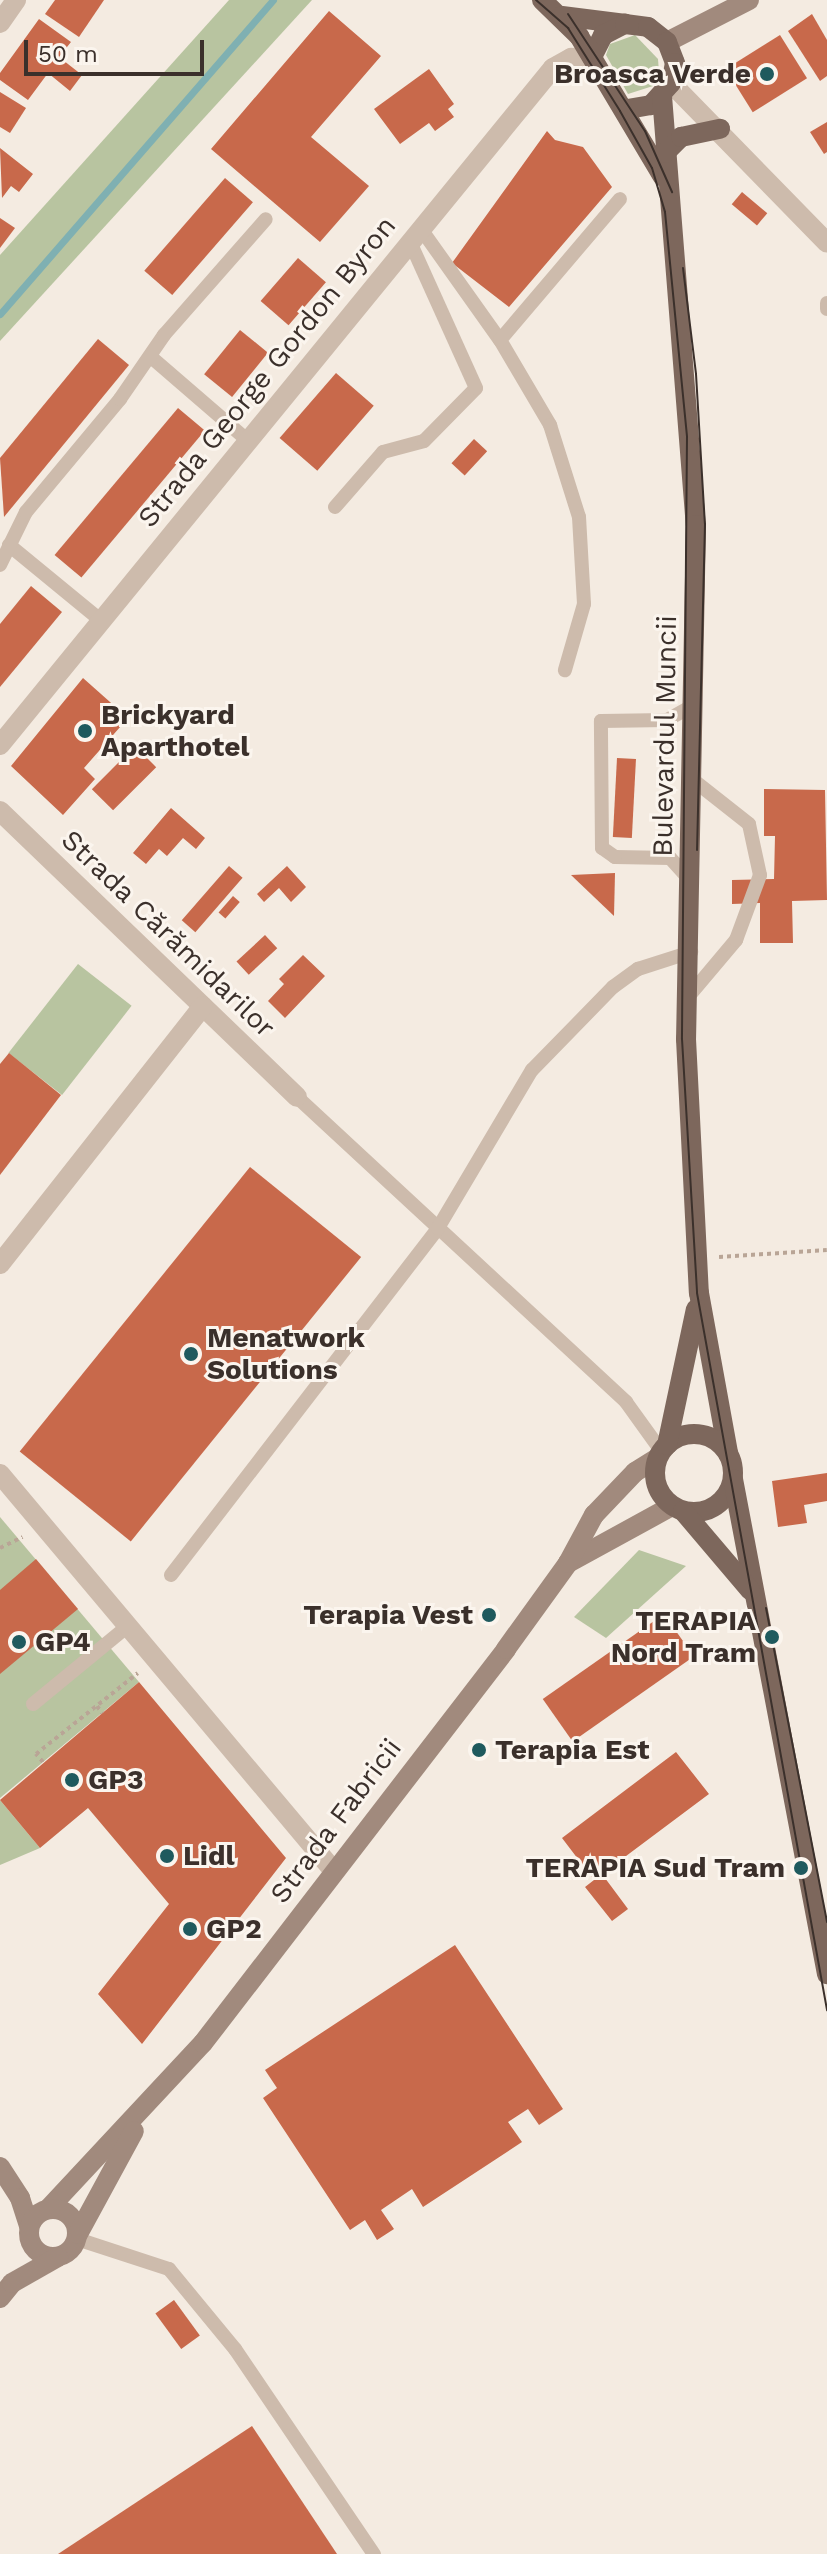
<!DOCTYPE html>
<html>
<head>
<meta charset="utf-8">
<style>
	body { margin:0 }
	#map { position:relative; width:827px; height:2554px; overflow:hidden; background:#f4ebe1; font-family:"Work Sans",sans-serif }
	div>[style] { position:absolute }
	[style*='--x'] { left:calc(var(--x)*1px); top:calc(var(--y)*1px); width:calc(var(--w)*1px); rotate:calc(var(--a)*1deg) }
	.green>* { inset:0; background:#b8c4a0; transform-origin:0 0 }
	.stream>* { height:7px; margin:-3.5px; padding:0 3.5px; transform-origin:3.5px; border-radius:3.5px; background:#7fb0b2 }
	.building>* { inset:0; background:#c8694b; transform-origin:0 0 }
	.path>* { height:4px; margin-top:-2px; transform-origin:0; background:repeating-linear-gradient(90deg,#b9a596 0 4px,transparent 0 8px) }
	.lane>* { height:14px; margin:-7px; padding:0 7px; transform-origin:7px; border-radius:7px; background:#cdbbac }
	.street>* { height:20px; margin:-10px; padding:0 10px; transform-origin:10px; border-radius:10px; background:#cdbbac }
	.secondary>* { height:20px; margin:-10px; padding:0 10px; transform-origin:10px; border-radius:10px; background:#a18a7d }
	.secondary>.ring { margin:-10px; padding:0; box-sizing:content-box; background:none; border:20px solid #a18a7d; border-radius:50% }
	.primary>* { height:20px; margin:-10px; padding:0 10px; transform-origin:10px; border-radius:10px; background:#7d675c }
	.primary>.ring { margin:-10px; padding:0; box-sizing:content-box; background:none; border:20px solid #7d675c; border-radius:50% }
	.tram>* { height:2px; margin:-1px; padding:0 1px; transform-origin:1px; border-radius:1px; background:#3b302b }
	.dots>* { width:22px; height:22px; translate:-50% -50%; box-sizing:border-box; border:4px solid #fbf5ee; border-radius:50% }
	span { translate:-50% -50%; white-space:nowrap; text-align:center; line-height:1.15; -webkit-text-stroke:6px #fbf5ee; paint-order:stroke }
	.poi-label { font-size:28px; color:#3b302b; font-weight:700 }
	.right { translate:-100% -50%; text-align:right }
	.left { translate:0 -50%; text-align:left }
	.street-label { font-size:28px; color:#3b302b }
	.scale { position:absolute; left:24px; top:40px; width:180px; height:36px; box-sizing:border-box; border:4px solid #3b302b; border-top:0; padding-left:10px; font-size:24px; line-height:28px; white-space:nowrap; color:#3b302b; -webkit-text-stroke:6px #fbf5ee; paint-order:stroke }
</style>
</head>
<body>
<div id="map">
	<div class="green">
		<i style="clip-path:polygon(229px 0,312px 0,0 341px,0 255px)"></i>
		<i style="clip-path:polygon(635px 35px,658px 59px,659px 72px,653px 86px,628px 94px,606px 55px,610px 44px)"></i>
		<i style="left:78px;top:964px;width:68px;height:113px;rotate:38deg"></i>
		<i style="clip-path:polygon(0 1517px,139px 1682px,0 1798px)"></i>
		<i style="clip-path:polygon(639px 1550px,686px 1566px,606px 1638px,574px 1617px)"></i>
		<i style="clip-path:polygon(0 1800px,40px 1848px,0 1865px)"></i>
	</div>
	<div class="stream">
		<i style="--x:0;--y:314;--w:416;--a:-49"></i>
	</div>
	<div class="building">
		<i style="clip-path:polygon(55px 0,104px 0,79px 37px,45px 14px)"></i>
		<i style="clip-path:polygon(329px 11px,381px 56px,311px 137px,369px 186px,320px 242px,211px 149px)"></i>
		<i style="clip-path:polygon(812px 14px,827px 40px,827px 76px,820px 81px,788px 31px)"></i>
		<i style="clip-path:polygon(39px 19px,71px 42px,59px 57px,82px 75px,70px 91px,48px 73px,28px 100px,0 80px,0 73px)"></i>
		<i style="left:780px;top:35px;width:51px;height:64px;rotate:58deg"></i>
		<i style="clip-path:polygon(429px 69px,454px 104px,448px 109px,454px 117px,435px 131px,429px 123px,400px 144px,374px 109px)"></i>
		<i style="clip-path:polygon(0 92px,26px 108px,10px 133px,0 127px)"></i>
		<i style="clip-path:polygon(827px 122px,827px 152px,824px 154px,810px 132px)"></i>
		<i style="clip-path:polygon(547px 131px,555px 140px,583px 147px,612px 187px,509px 307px,452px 263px)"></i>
		<i style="clip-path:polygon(0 148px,33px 174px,19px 192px,11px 186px,2px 198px)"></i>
		<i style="left:225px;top:178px;width:37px;height:123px;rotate:41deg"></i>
		<i style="left:742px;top:192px;width:33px;height:16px;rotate:40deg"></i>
		<i style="clip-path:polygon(0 218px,15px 228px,0 248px)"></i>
		<i style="left:298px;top:258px;width:37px;height:57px;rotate:41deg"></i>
		<i style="left:240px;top:330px;width:36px;height:57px;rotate:39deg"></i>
		<i style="clip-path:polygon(98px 339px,129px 365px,4px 517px,0 458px)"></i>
		<i style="left:336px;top:373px;width:50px;height:86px;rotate:41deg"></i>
		<i style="left:178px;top:408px;width:35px;height:192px;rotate:40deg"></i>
		<i style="left:474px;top:439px;width:18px;height:33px;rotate:43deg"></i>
		<i style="clip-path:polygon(31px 586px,62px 612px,0 687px,0 624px)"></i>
		<i style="clip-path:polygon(83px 678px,128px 718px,84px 768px,95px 779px,63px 815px,11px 766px)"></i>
		<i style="left:135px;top:746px;width:30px;height:61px;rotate:45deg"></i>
		<i style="left:617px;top:758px;width:19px;height:79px;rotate:3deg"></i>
		<i style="clip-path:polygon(764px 789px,825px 790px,827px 900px,792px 901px,793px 943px,760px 943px,760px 903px,732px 904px,732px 880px,774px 879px,775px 836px,764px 836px)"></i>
		<i style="clip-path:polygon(171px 808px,205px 838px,196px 849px,183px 838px,167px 856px,159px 849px,146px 864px,133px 853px)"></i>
		<i style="left:229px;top:866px;width:18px;height:72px;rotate:41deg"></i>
		<i style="clip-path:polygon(287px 866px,306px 887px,291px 902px,279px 888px,264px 902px,257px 894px)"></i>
		<i style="clip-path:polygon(615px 873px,614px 916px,571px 875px)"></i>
		<i style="left:233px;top:896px;width:9px;height:22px;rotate:41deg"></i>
		<i style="left:265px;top:935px;width:18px;height:39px;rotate:47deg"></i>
		<i style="clip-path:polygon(303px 955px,325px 976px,285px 1018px,268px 1001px,284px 984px,279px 979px)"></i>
		<i style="clip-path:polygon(9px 1053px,61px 1095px,0 1175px,0 1064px)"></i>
		<i style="left:250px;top:1167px;width:143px;height:366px;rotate:39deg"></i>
		<i style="clip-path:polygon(827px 1473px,827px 1501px,804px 1505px,807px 1523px,778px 1527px,772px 1481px)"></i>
		<i style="clip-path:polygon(36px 1559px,78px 1609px,0 1674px,0 1590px)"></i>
		<i style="left:664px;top:1614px;width:52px;height:148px;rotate:55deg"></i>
		<i style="clip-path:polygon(139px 1682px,286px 1858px,142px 2044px,98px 1994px,169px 1904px,88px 1808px,40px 1848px,0 1800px)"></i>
		<i style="clip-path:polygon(676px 1752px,709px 1794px,602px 1874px,628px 1909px,612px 1921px,585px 1887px,594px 1880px,562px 1838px)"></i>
		<i style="clip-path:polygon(455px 1945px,563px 2109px,539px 2125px,528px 2109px,508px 2122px,522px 2142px,423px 2207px,412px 2189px,381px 2210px,394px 2229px,377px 2240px,365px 2220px,350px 2230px,263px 2098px,277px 2088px,265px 2070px)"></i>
		<i style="left:174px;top:2300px;width:44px;height:23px;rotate:54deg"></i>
		<i style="clip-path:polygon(252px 2426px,337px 2554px,58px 2554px)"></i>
	</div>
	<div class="path">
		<i style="--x:719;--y:1257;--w:108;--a:-3.7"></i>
		<i style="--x:0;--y:1548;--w:25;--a:-26"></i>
		<i style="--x:97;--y:1706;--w:9;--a:54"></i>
		<i style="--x:43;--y:1762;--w:11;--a:-131"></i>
		<i style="--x:36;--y:1754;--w:130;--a:-38.5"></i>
	</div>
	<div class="lane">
		<i style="--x:421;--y:229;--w:136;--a:54.6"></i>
		<i style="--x:500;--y:340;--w:99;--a:59.5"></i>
		<i style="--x:550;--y:425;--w:96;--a:72.5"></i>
		<i style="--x:579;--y:517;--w:87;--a:86.7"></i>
		<i style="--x:584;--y:604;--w:69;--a:106.1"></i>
		<i style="--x:827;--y:303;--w:6;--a:90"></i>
		<i style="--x:500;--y:340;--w:185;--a:-49.6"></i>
		<i style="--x:151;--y:357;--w:127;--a:40.8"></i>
		<i style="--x:335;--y:507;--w:73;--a:-48.9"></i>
		<i style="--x:383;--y:452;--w:42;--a:-15"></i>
		<i style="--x:424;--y:441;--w:74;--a:-45.5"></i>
		<i style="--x:476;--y:388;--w:160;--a:-114.3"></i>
		<i style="--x:9;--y:545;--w:117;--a:39.4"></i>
		<i style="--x:0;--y:565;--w:59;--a:-63.9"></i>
		<i style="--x:26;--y:512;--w:147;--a:-50.2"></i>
		<i style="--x:120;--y:399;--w:78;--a:-55.5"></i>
		<i style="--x:164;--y:335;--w:154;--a:-48.7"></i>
		<i style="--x:690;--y:880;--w:30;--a:-132"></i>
		<i style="--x:670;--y:858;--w:55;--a:-179"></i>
		<i style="--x:615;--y:857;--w:16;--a:-145"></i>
		<i style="--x:602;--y:848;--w:127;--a:-90.5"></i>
		<i style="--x:601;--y:721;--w:66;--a:-0.9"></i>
		<i style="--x:667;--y:720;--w:31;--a:-29"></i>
		<i style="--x:688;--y:997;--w:75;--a:-49.9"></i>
		<i style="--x:736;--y:940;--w:69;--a:-69.7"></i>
		<i style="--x:760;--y:875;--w:52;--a:-102.2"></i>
		<i style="--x:749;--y:824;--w:71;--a:-141.8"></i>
		<i style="--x:297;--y:1097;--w:449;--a:42.8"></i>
		<i style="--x:626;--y:1402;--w:62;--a:54.2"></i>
		<i style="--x:171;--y:1575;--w:438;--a:-52.4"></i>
		<i style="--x:438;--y:1228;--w:184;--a:-59.3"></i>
		<i style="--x:532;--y:1070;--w:116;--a:-45.7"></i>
		<i style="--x:613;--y:987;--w:31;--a:-36"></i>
		<i style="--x:638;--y:969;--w:56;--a:-17.8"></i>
		<i style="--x:33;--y:1704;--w:123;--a:-39.4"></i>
		<i style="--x:77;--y:2239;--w:97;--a:18.1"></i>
		<i style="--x:169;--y:2269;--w:104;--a:50.5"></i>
		<i style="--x:235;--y:2349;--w:248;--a:55.9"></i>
	</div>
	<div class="street">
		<i style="--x:0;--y:23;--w:28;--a:-55"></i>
		<i style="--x:671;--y:83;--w:223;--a:45.7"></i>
		<i style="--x:0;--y:745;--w:874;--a:-50.76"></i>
		<i style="--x:553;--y:68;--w:21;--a:-29"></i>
		<i style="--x:571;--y:58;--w:21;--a:-3"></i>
		<i style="--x:0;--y:811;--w:412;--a:43.9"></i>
		<i style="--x:0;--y:1264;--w:328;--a:-51.8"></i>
		<i style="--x:0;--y:1474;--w:517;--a:49.94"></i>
	</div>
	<div class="secondary">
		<i style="--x:667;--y:42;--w:92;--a:-27.1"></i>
		<i style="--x:568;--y:1563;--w:119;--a:-28.7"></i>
		<i style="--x:0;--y:2167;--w:37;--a:57"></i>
		<i style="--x:20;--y:2198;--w:29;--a:72"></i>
		<i style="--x:49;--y:2208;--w:226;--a:-47"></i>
		<i style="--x:203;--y:2043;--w:497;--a:-52.4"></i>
		<i style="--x:506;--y:1649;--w:106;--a:-54.2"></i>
		<i style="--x:568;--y:1563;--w:55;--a:-61.6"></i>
		<i style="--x:594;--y:1515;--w:59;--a:-46.4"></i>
		<i style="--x:635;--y:1472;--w:26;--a:-32"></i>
		<i class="ring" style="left:29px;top:2209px;width:28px;height:28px"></i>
		<i style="--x:78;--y:2234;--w:117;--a:-61.5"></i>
		<i style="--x:0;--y:2298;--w:19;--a:-51"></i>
		<i style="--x:12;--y:2283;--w:53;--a:-29.5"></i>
	</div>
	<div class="primary">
		<i style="--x:542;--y:0;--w:52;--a:44.2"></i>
		<i style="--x:579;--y:36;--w:164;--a:59.2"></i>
		<i style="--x:562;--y:16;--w:64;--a:7.2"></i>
		<i style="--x:592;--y:57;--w:25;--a:-63"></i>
		<i style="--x:603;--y:35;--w:25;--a:-27"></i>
		<i style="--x:625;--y:24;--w:23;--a:7"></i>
		<i style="--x:648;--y:27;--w:24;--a:38"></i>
		<i style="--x:667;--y:42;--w:22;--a:69"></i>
		<i style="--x:675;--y:63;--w:20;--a:101"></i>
		<i style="--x:671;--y:83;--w:30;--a:132"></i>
		<i style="--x:651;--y:105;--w:27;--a:170"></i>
		<i style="--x:662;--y:96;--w:430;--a:85.5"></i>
		<i style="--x:696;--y:525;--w:514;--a:91.11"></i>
		<i style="--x:686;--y:1039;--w:254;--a:87.1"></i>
		<i style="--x:699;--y:1293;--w:163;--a:79.7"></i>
		<i style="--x:665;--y:153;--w:23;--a:-45"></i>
		<i style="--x:681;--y:137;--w:40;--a:-12"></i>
		<i class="ring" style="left:655px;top:1434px;width:58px;height:58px"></i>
		<i style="--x:667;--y:1445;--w:139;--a:-78"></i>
		<i style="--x:733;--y:1479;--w:504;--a:79.25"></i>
		<i style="--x:683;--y:1511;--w:104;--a:49.7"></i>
	</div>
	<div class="tram">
		<i style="--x:536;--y:0;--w:43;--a:41.2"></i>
		<i style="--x:568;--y:28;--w:98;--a:57.9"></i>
		<i style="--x:620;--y:111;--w:65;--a:60.7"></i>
		<i style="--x:652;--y:168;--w:46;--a:73.5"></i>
		<i style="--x:665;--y:212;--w:226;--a:84.4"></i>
		<i style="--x:687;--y:437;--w:602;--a:90.48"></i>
		<i style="--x:682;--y:1039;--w:254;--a:86.6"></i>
		<i style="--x:697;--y:1293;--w:729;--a:79.72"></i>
		<i style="--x:568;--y:14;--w:140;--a:56.7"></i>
		<i style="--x:645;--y:131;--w:67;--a:66.1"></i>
		<i style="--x:683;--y:268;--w:107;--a:83"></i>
		<i style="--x:696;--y:374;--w:150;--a:86.6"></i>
		<i style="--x:705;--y:524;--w:326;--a:91.4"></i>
		<i style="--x:766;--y:1608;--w:320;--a:79"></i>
	</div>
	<div class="dots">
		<i style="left:767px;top:74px;background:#1f5a5e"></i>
		<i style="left:85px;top:731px;background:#1f5a5e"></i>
		<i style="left:191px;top:1354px;background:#1f5a5e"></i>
		<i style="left:489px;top:1615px;background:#1f5a5e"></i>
		<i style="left:772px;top:1637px;background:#1f5a5e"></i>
		<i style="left:19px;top:1642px;background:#1f5a5e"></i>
		<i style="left:479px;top:1750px;background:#1f5a5e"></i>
		<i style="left:72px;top:1780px;background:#1f5a5e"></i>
		<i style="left:167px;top:1856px;background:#1f5a5e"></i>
		<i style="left:801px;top:1868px;background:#1f5a5e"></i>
		<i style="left:190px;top:1929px;background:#1f5a5e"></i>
	</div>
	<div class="poi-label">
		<span class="right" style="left:751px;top:74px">Broasca Verde</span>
		<span class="left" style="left:101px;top:731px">Brickyard<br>Aparthotel</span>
		<span class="left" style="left:207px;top:1354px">Menatwork<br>Solutions</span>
		<span class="right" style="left:473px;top:1615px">Terapia Vest</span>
		<span class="right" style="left:756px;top:1637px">TERAPIA<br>Nord Tram</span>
		<span class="left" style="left:35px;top:1642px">GP4</span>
		<span class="left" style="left:495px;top:1750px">Terapia Est</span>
		<span class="left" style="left:88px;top:1780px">GP3</span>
		<span class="left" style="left:183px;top:1856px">Lidl</span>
		<span class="right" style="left:785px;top:1868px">TERAPIA Sud Tram</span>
		<span class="left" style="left:206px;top:1929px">GP2</span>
	</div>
	<div class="street-label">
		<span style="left:267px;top:372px;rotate:-51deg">Strada George Gordon Byron</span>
		<span style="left:665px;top:736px;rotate:-89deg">Bulevardul Muncii</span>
		<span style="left:168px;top:934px;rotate:44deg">Strada Cărămidarilor</span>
		<span style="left:336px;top:1821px;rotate:-53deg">Strada Fabricii</span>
	</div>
	<div class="scale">50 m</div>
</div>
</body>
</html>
